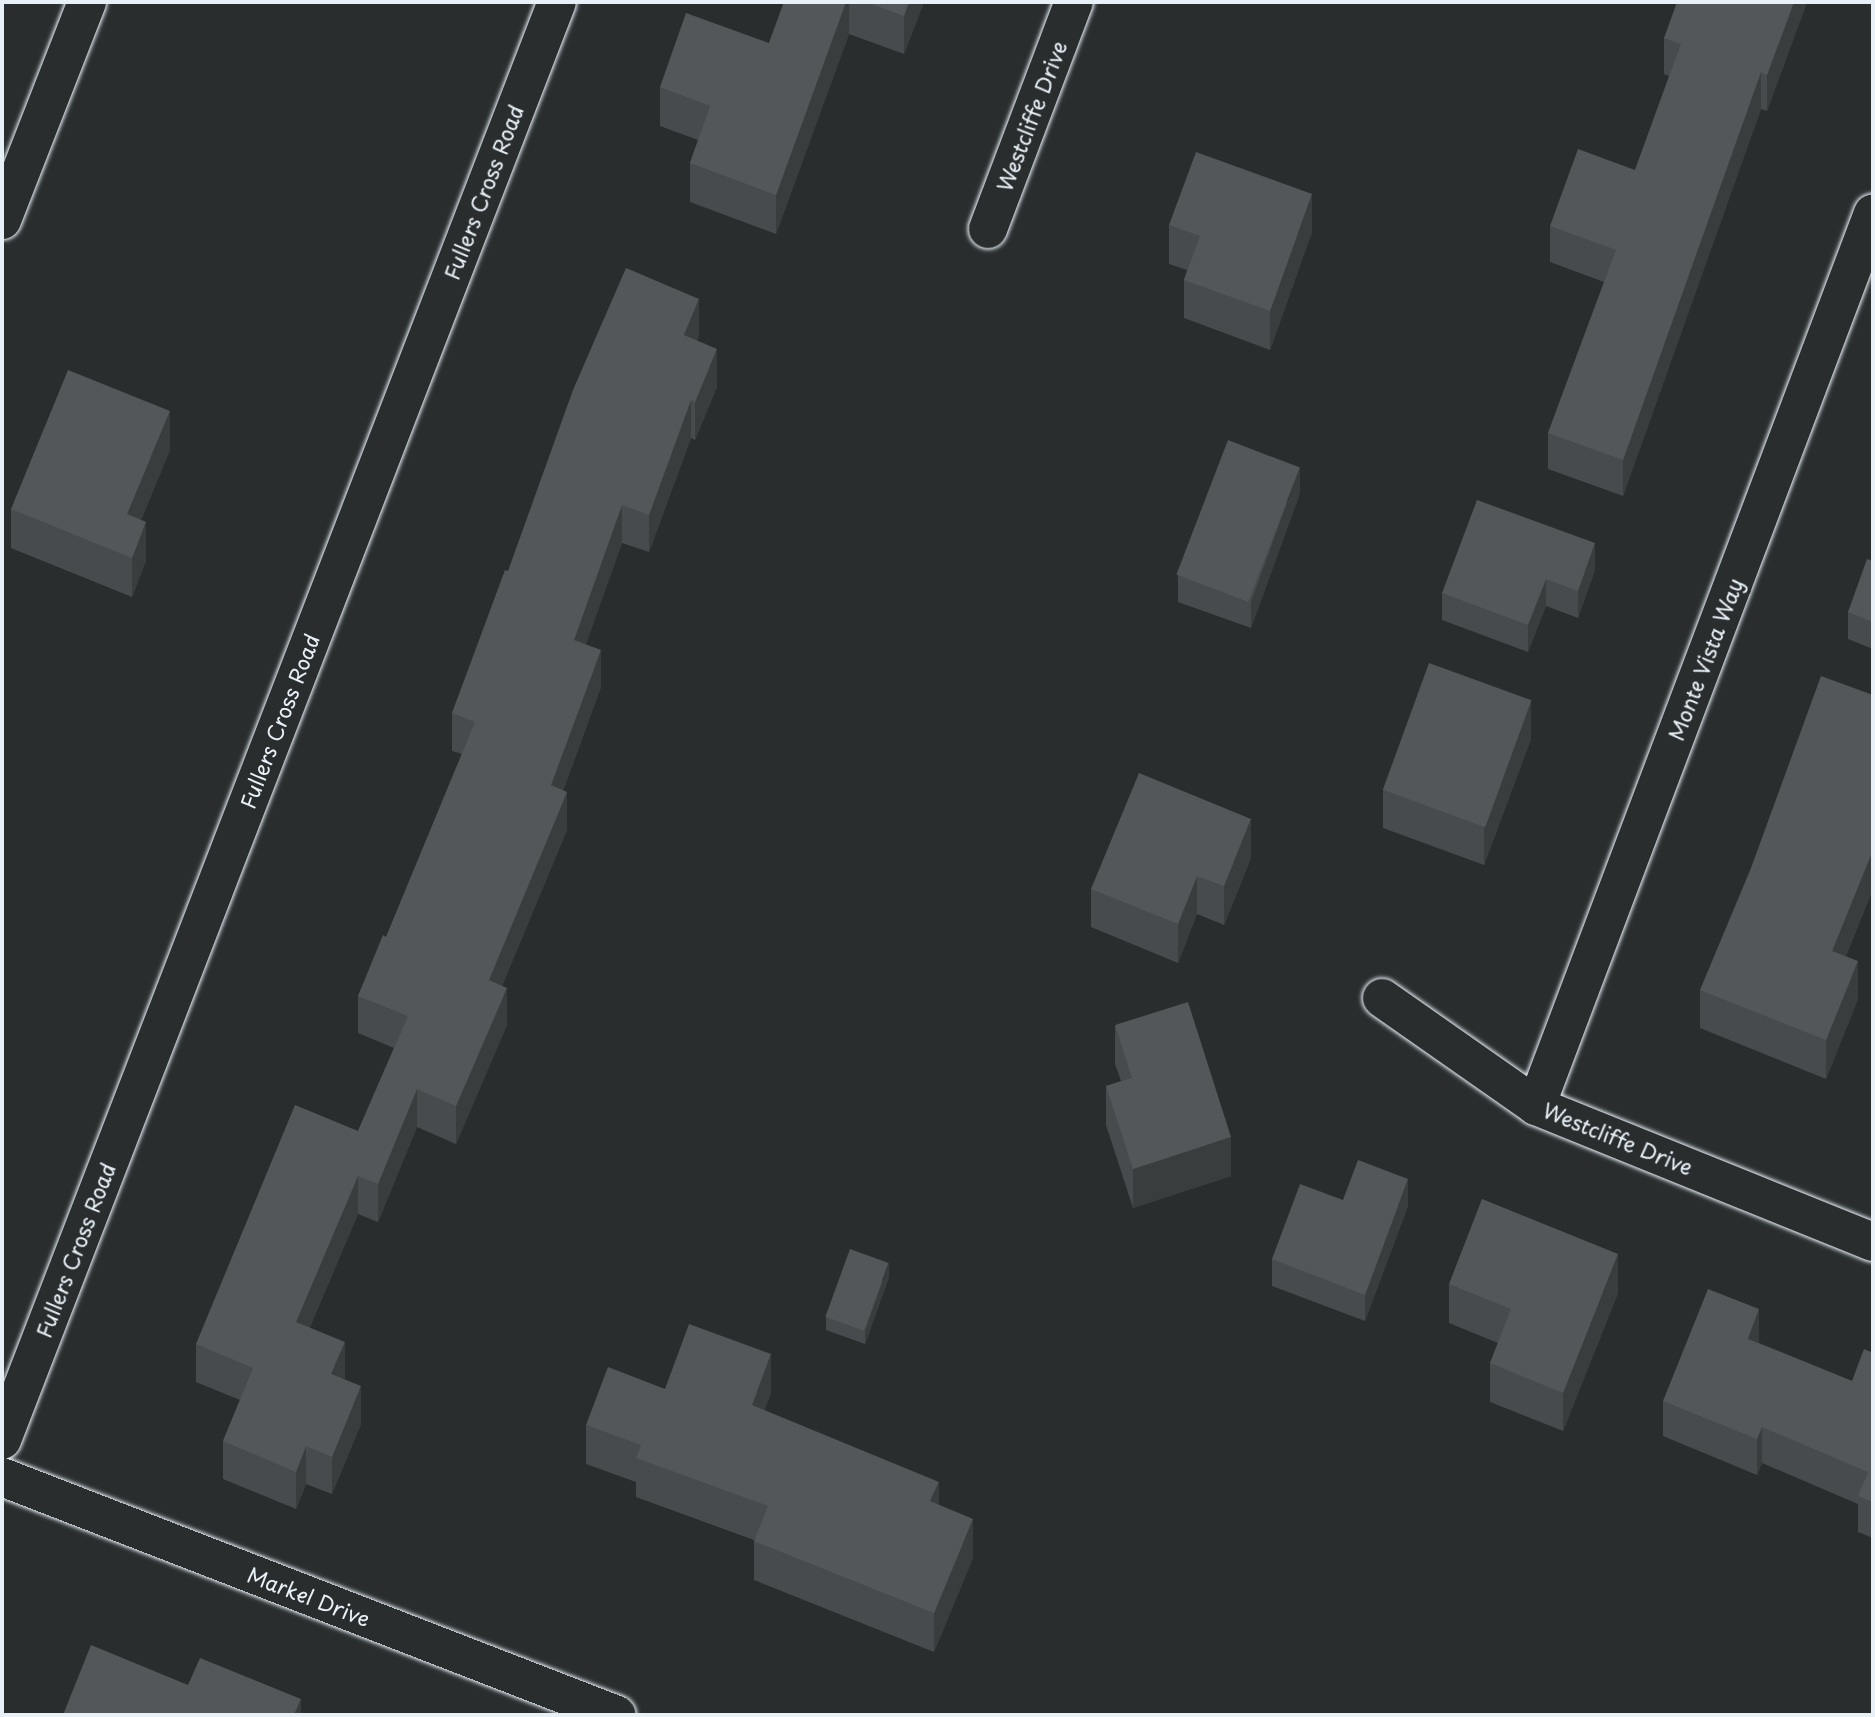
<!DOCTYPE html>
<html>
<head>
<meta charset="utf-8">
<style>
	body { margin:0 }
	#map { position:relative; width:1875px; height:1717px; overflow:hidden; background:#2a2d2e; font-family:"Playpen Sans",sans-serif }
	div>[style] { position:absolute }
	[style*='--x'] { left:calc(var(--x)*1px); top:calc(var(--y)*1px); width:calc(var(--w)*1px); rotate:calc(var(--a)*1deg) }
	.roads { filter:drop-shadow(0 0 2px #e8f1f8) drop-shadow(0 0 2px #e8f1f8) }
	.minor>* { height:38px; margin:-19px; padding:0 19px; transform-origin:19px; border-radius:19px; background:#2a2d2e }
	.wall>* { inset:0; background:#474b4d }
	.shaded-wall>* { inset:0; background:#3a3d3e }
	.building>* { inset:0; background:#535759; transform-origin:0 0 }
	span { translate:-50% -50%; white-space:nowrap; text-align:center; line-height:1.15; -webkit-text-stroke:7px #2a2d2e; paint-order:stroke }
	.street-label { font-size:21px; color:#e8f1f8 }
	.frame { position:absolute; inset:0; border:4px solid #e8f1f8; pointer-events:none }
</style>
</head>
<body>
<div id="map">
	<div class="roads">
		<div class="minor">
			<i style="--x:2;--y:220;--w:234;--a:-68.7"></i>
			<i style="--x:988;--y:229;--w:243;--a:-69.3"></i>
			<i style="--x:1382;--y:998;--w:188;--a:35"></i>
			<i style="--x:1536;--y:1106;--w:363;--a:22"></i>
			<i style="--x:1536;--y:1106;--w:954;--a:-69.32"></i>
			<i style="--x:2;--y:1440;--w:1541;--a:-68.9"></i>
			<i style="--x:2;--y:1477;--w:659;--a:21.16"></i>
		</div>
	</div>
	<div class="wall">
		<i style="clip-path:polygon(784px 2px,924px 2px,904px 54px,849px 34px,776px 234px,690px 202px,690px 163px,698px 140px,660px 126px,660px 87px,769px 43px)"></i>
		<i style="clip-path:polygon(1807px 2px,1767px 111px,1761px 109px,1623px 496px,1548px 469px,1548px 433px,1604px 282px,1550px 262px,1550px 226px,1635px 170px,1669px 76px,1664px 74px,1664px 38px)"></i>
		<i style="clip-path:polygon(1169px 225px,1312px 232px,1270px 350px,1184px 318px,1184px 280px,1187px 270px,1169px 264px)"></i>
		<i style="clip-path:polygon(699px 337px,697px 341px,717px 387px,695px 440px,691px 438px,649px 552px,622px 543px,586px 644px,601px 687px,563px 791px,567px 830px,502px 986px,507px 1025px,456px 1144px,417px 1127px,378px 1222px,358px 1214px,310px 1327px,344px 1380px,361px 1424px,332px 1494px,306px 1484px,296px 1509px,223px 1479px,223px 1441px,240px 1400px,196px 1382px,196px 1344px,358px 1131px,394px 1048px,358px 1033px,358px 996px,386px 937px,462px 754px,452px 751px,452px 713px,508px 571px)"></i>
		<i style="clip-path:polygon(170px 450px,141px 520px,146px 561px,132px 597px,11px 548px,11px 509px)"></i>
		<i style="clip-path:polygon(1300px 493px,1251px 628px,1178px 602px,1178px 575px)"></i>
		<i style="clip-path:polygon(1873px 561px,1873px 649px,1848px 639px,1848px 612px)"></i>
		<i style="clip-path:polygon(1595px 570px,1578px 618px,1546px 606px,1528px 652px,1442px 620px,1442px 593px)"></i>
		<i style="clip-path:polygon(1873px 695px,1873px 889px,1846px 956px,1858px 999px,1826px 1079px,1700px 1028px,1700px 990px)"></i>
		<i style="clip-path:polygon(1531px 739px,1484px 865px,1383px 828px,1383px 790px)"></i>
		<i style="clip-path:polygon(1251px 858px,1224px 925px,1197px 914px,1178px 963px,1091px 927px,1091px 889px)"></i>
		<i style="clip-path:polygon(1115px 1025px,1231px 1176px,1133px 1208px,1106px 1125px,1106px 1086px,1121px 1081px,1115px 1064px)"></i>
		<i style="clip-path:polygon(1343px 1200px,1408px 1206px,1365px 1321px,1272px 1286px,1272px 1259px)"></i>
		<i style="clip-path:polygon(889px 1277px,865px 1344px,826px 1330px,826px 1317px)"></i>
		<i style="clip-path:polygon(1449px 1284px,1618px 1293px,1563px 1431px,1490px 1402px,1490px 1363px,1498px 1343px,1449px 1323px)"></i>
		<i style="clip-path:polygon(1759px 1343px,1852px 1381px,1873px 1353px,1873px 1538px,1858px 1532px,1858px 1504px,1762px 1463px,1757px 1475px,1663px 1436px,1663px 1401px)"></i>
		<i style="clip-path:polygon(665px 1389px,771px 1393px,764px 1410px,939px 1505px,973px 1558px,934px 1652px,754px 1580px,754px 1540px,636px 1497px,636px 1482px,586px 1464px,586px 1425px)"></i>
	</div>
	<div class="shaded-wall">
		<i style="clip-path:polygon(846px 2px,849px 2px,849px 34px,776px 234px,776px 195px)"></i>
		<i style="clip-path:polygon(909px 2px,924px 2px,904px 54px,904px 16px)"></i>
		<i style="clip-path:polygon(1794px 2px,1807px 2px,1767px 111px,1767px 75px)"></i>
		<i style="clip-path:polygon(1761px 72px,1761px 109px,1623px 496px,1623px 460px)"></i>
		<i style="clip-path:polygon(1312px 194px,1312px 232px,1270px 350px,1270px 311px)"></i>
		<i style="clip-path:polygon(699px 299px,699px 337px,684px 373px,684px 335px)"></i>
		<i style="clip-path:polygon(717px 349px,717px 387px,695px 440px,695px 402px)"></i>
		<i style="clip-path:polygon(691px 400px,691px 438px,649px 552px,649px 515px)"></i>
		<i style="clip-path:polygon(170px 411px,170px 450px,127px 553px,127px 514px)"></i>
		<i style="clip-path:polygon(1300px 467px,1300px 493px,1251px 628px,1251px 602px)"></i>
		<i style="clip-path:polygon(622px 505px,622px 543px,574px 678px,574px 640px)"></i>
		<i style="clip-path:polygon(146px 522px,146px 561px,132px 597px,132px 558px)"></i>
		<i style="clip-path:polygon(1595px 543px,1595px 570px,1578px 618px,1578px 591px)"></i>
		<i style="clip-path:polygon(1546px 579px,1546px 606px,1528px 652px,1528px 625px)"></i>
		<i style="clip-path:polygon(601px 650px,601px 687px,551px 823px,551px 785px)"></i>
		<i style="clip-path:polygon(1531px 700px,1531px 739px,1484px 865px,1484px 827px)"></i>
		<i style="clip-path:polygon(567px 792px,567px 830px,489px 1017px,489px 980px)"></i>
		<i style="clip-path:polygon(1251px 819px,1251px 858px,1224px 925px,1224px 886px)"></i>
		<i style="clip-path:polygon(1873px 850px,1873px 889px,1832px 990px,1832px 951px)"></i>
		<i style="clip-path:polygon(1197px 876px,1197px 914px,1178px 963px,1178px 924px)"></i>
		<i style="clip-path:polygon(1858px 961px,1858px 999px,1826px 1079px,1826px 1040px)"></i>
		<i style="clip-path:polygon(507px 988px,507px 1025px,456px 1144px,456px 1106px)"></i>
		<i style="clip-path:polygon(417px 1089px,417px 1127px,378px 1222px,378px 1184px)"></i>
		<i style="clip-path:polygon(1231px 1137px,1231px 1176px,1133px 1208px,1133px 1169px)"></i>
		<i style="clip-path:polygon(358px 1176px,358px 1214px,296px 1359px,296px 1322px)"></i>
		<i style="clip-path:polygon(1408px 1179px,1408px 1206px,1365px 1321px,1365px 1295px)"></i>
		<i style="clip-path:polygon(1618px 1254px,1618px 1293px,1563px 1431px,1563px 1393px)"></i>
		<i style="clip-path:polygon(889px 1263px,889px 1277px,865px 1344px,865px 1331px)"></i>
		<i style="clip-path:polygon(1759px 1309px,1759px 1345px,1748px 1339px)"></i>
		<i style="clip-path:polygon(345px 1342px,345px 1379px,331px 1374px)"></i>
		<i style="clip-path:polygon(771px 1354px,771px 1393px,752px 1444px,752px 1405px)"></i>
		<i style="clip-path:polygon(361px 1386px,361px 1424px,332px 1494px,332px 1457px)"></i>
		<i style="clip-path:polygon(1762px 1427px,1762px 1463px,1757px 1475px,1757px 1439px)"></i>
		<i style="clip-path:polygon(306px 1446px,306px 1484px,296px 1509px,296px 1472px)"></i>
		<i style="clip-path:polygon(939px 1482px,939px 1521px,930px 1501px)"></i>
		<i style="clip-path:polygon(973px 1519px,973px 1558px,934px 1652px,934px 1613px)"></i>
		<i style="clip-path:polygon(301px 1699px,301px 1715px,294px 1715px)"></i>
	</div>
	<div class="building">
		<i style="clip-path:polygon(784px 2px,846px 2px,776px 195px,690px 163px,710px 106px,660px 87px,686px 13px,769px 43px)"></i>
		<i style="clip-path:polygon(866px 2px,909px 2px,904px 16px)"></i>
		<i style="clip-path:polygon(1677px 2px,1794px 2px,1767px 75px,1761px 72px,1623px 460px,1548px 433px,1616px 250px,1550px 226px,1578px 149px,1635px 170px,1681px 44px,1664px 38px)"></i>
		<i style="clip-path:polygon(1196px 152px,1312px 194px,1270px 311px,1184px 280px,1200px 236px,1169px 225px)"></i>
		<i style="clip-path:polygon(626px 268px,699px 299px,684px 335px,717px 349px,695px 402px,691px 400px,649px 515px,622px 505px,574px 640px,601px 650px,551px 785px,567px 792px,489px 980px,507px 988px,456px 1106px,417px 1089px,378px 1184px,358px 1176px,296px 1322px,345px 1342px,331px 1374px,361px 1386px,332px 1457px,306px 1446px,296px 1472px,223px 1441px,253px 1368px,196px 1344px,295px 1105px,358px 1131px,408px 1016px,358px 996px,383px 935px,386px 937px,475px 722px,452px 713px,505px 570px,508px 571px,573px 390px)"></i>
		<i style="clip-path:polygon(68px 370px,170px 411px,127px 514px,146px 522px,132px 558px,11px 509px)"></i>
		<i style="left:1228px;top:440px;width:77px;height:144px;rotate:21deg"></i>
		<i style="clip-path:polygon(1477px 500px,1595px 543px,1578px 591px,1546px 579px,1528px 625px,1442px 593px)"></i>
		<i style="clip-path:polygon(1867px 559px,1873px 561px,1873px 622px,1848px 612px)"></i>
		<i style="left:1429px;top:663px;width:109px;height:135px;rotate:20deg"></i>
		<i style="clip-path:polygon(1821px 676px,1873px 695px,1873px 850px,1832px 951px,1858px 961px,1826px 1040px,1700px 990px,1751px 868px)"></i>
		<i style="clip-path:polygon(1139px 773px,1251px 819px,1224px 886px,1197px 876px,1178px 924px,1091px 889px)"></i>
		<i style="clip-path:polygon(1188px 1002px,1231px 1137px,1133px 1169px,1106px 1086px,1132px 1078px,1115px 1025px)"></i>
		<i style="clip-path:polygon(1358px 1160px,1408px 1179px,1365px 1295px,1272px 1259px,1300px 1184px,1343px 1200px)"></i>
		<i style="clip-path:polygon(1482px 1199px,1618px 1254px,1563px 1393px,1490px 1363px,1511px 1309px,1449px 1284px)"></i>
		<i style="left:850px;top:1249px;width:41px;height:72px;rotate:20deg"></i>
		<i style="clip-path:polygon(1708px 1289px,1759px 1309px,1748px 1339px,1852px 1381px,1864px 1349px,1873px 1353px,1873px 1502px,1858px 1496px,1868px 1472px,1762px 1427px,1757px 1439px,1663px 1401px)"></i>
		<i style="clip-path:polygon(689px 1324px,771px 1354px,752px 1405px,939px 1482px,930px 1501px,973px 1519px,934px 1613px,754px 1541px,768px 1506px,636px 1458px,641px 1445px,586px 1425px,608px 1367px,665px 1389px)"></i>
		<i style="clip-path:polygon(91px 1645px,188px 1685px,200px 1658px,301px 1699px,294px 1715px,63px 1715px)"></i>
	</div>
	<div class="street-label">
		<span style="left:1031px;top:116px;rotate:-69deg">Westcliffe Drive</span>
		<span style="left:483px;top:192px;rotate:-69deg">Fullers Cross Road</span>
		<span style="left:1705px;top:659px;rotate:-69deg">Monte Vista Way</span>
		<span style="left:279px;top:721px;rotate:-69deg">Fullers Cross Road</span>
		<span style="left:1618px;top:1138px;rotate:22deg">Westcliffe Drive</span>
		<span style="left:75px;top:1250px;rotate:-69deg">Fullers Cross Road</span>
		<span style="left:309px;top:1596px;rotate:21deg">Markel Drive</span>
	</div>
	<div class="frame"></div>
</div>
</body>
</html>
